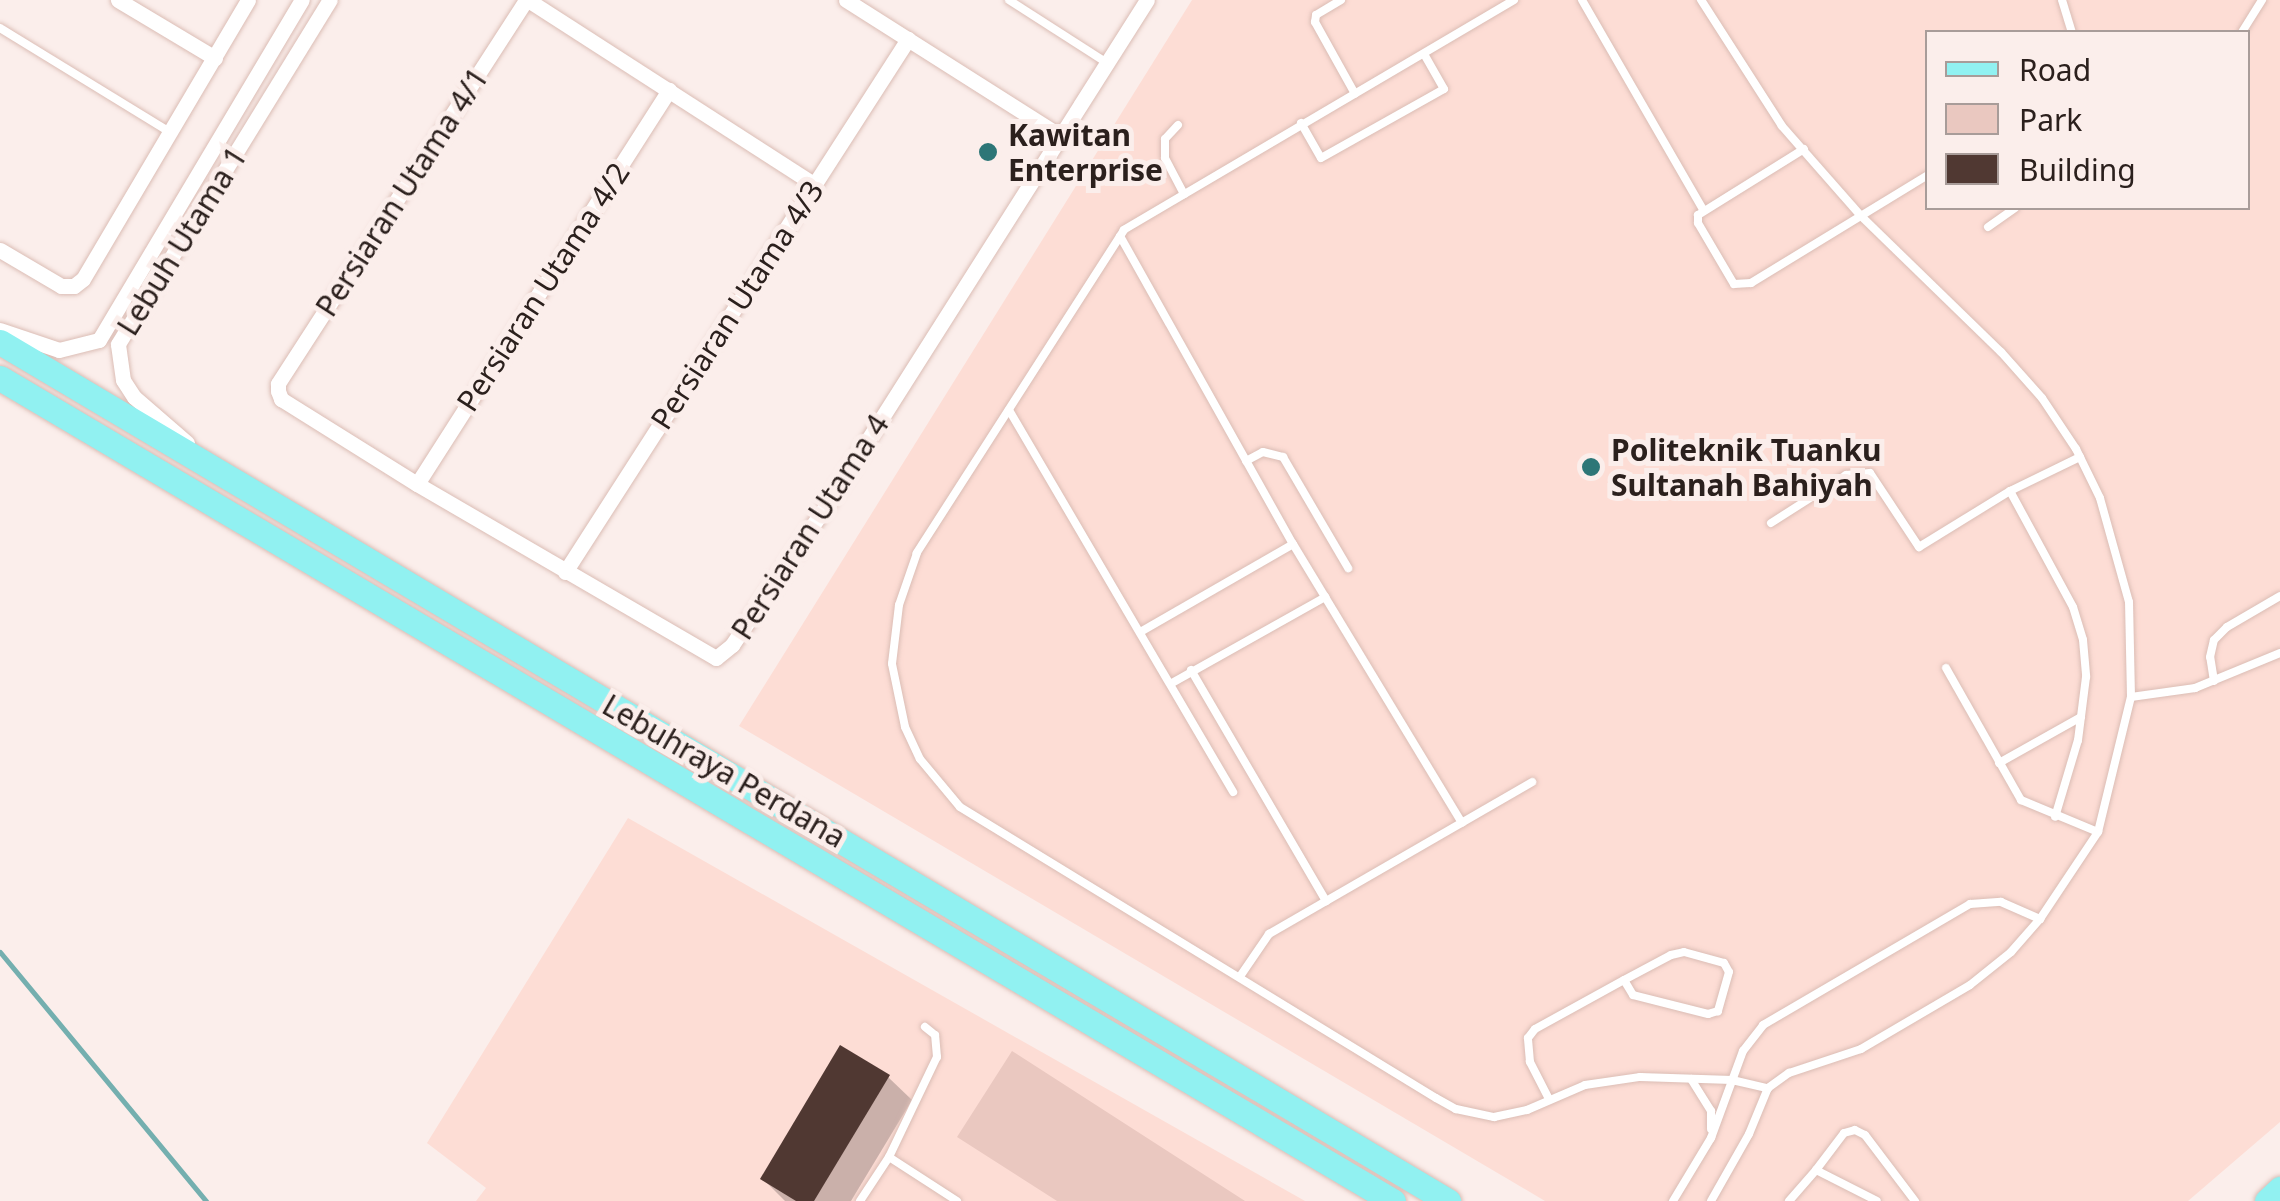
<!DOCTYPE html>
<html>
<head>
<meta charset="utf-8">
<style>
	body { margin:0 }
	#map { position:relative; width:2280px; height:1201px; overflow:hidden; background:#fbeeeb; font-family:"Noto Sans",sans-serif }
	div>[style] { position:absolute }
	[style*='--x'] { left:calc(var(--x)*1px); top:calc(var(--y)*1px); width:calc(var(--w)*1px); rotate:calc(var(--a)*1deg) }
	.built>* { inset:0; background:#fdddd5 }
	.green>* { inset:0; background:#eac8c0 }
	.shadow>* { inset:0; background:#0003 }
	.stream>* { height:5px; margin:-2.5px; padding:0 2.5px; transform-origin:2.5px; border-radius:2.5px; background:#74afaf }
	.building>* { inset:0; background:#503832 }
	.roads { filter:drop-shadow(0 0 2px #dbbdb5) drop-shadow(0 0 2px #dbbdb5) }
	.service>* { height:8px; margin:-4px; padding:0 4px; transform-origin:4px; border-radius:4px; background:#fff }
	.minor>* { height:15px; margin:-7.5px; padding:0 7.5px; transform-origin:7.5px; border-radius:7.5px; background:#fff }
	.primary>* { height:25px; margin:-12.5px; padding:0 12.5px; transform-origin:12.5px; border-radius:12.5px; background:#91f1f1 }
	.dots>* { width:28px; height:28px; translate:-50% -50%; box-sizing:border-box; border:5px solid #fbeeeb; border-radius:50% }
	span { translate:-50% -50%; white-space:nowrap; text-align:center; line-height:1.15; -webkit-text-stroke:10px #fbeeeb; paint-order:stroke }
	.poi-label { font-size:30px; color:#2b201d; font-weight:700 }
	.left { translate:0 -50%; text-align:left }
	.street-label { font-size:30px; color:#2b201d }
	.legend { position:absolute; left:1925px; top:30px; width:325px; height:180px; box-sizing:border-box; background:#fbeeeb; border:2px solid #a89c99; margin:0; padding:12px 18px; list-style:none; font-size:30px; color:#2b201d }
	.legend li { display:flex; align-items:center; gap:20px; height:50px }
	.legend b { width:50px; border:2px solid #a89c99 }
</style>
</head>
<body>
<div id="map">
	<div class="built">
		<i style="clip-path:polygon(evenodd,1192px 0,2280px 0,2280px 1122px,2188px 1201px,1545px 1201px,739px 726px,1192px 0,1928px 32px,2248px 32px,2248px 208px,1928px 208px,1928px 32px)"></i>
		<i style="clip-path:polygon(628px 818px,1305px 1201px,476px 1201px,486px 1188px,427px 1143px)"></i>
	</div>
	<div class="green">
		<i style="clip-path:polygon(1012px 1051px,1245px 1201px,1246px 1201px,1057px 1201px,957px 1137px)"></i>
	</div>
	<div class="shadow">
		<i style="clip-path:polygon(888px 1077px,912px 1100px,851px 1201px,785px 1201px,763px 1179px)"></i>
	</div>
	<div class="stream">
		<i style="--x:0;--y:952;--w:323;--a:50.4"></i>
	</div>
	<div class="building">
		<i style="clip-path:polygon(840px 1045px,890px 1075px,814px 1201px,796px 1201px,760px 1179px)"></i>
	</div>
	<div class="roads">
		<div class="service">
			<i style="--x:1009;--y:0;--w:117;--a:32.7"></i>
			<i style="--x:1341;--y:0;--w:29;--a:149"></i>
			<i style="--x:1316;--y:15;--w:7;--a:98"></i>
			<i style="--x:1315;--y:22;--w:82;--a:60.9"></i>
			<i style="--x:1514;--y:0;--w:453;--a:149.5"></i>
			<i style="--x:1124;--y:230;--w:384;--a:122.7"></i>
			<i style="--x:917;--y:553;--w:55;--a:109.1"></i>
			<i style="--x:899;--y:605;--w:59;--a:96.8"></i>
			<i style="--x:892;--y:664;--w:64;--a:78.3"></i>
			<i style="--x:905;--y:727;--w:35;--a:65"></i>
			<i style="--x:920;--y:759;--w:62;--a:50.2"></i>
			<i style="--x:960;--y:807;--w:558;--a:31.44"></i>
			<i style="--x:1436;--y:1098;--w:23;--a:29"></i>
			<i style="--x:1456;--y:1109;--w:39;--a:12"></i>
			<i style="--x:1494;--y:1117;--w:34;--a:-12"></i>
			<i style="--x:1527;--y:1110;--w:63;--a:-23.3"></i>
			<i style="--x:1585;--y:1085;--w:56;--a:-8.3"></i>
			<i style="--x:1640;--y:1077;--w:92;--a:1.9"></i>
			<i style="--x:1732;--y:1080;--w:37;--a:13"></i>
			<i style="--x:1768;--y:1088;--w:26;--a:-36"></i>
			<i style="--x:1789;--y:1073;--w:76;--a:-18.4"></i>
			<i style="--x:1861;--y:1049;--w:126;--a:-30.4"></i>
			<i style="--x:1970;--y:985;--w:53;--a:-38.8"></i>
			<i style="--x:2011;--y:952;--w:44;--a:-48.7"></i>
			<i style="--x:2040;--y:919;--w:105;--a:-56.3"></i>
			<i style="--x:2098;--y:832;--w:139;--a:-76.3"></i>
			<i style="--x:2131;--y:697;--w:95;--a:-91.2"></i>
			<i style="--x:2129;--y:602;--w:108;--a:-105.6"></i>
			<i style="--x:2100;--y:498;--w:55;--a:-116.1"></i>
			<i style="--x:2076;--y:449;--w:61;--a:-123.7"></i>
			<i style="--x:2042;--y:398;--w:62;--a:-131.7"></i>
			<i style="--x:2001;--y:352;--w:195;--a:-135.8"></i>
			<i style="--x:1861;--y:216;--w:120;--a:-131.3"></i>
			<i style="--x:1782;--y:126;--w:150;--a:-122.7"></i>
			<i style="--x:1582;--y:0;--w:242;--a:60"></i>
			<i style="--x:2062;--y:0;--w:34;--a:73"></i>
			<i style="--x:0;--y:28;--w:199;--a:31.5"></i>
			<i style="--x:2242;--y:32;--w:38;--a:-58"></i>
			<i style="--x:1301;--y:123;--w:40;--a:60.3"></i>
			<i style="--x:1321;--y:158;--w:141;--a:-29.3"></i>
			<i style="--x:1444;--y:89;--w:40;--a:-119.7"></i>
			<i style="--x:1178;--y:125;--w:19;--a:133"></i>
			<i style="--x:1165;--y:139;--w:19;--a:90"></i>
			<i style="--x:1165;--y:158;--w:41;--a:62.2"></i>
			<i style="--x:1804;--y:149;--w:125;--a:148.1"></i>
			<i style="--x:1698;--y:215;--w:8;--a:90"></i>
			<i style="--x:1698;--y:223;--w:71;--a:59.5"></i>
			<i style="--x:1734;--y:284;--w:17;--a:-3"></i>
			<i style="--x:1751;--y:283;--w:207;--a:-31.4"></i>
			<i style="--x:1988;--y:227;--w:33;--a:-35"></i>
			<i style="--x:1120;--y:236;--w:353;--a:60.7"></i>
			<i style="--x:1293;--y:544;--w:326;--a:58.8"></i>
			<i style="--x:1009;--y:410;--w:443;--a:59.6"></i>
			<i style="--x:1246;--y:461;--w:19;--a:-28"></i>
			<i style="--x:1263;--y:452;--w:21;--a:14"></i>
			<i style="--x:1283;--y:457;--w:129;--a:59.6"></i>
			<i style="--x:2010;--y:491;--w:132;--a:61.5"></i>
			<i style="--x:2073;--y:607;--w:34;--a:73"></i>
			<i style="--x:2083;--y:640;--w:37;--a:85"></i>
			<i style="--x:2086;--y:677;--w:64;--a:97.2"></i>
			<i style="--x:2078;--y:740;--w:80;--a:106.6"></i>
			<i style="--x:1771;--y:523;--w:89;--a:-32.6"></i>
			<i style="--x:1846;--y:475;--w:24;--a:-5"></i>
			<i style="--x:1870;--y:473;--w:89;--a:56.5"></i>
			<i style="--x:1919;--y:547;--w:107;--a:-31.6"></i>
			<i style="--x:2010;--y:491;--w:78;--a:-25.9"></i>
			<i style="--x:1142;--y:631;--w:174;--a:-29.9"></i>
			<i style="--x:1946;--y:668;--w:152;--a:60.4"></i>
			<i style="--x:2021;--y:800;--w:83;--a:22.6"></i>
			<i style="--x:1191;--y:670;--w:268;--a:59.7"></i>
			<i style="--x:2214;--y:681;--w:24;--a:-99"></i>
			<i style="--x:2210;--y:657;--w:17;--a:-77"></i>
			<i style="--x:2214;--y:640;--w:18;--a:-45"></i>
			<i style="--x:2227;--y:627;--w:61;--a:-30.3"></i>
			<i style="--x:1172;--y:683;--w:176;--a:-29.3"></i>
			<i style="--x:2131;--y:697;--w:65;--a:-8"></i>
			<i style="--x:2195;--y:688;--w:92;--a:-22.4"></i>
			<i style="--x:1999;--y:763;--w:94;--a:-29.3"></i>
			<i style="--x:1241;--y:975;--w:50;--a:-55.7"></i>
			<i style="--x:1269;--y:934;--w:304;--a:-30"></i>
			<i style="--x:1691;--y:1079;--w:38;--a:58"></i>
			<i style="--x:1711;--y:1111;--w:18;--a:90"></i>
			<i style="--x:1549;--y:1099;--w:42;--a:-117.2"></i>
			<i style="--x:1530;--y:1062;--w:24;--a:-95"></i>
			<i style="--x:1528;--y:1038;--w:11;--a:-52"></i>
			<i style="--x:1535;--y:1029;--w:102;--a:-28.8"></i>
			<i style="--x:1624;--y:980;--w:53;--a:-28"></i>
			<i style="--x:1671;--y:955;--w:13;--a:-13"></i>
			<i style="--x:1684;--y:952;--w:41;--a:15.4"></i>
			<i style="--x:1724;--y:963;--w:10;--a:61"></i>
			<i style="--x:1729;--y:972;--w:41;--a:105.8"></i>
			<i style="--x:1718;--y:1011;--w:10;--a:163"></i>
			<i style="--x:1708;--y:1014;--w:77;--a:-165.8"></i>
			<i style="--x:1633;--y:995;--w:17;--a:-121"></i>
			<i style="--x:889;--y:1157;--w:81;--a:32.9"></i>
			<i style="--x:1816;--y:1170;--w:46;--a:-52.9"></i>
			<i style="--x:1844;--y:1133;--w:11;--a:-15"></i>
			<i style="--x:1855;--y:1130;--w:11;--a:27"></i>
			<i style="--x:1865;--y:1135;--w:83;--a:52.9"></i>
			<i style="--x:860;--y:1201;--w:53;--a:-56.6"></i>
			<i style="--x:889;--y:1157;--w:111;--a:-64.4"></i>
			<i style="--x:937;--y:1057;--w:22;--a:-95"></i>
			<i style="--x:935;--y:1035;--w:13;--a:-141"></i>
			<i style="--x:1673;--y:1201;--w:74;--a:-58.9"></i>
			<i style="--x:1711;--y:1138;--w:93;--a:-69.8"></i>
			<i style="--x:1743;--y:1051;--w:33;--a:-52"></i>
			<i style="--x:1763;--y:1025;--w:240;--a:-30.3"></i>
			<i style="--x:1970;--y:904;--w:31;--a:-4"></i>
			<i style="--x:2001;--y:902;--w:43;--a:23.6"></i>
			<i style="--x:1711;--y:1201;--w:77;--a:-60.4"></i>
			<i style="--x:1749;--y:1134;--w:50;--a:-67.6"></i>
			<i style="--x:1789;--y:1201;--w:41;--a:-48.9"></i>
			<i style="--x:1816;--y:1170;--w:68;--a:26.9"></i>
		</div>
		<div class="minor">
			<i style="--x:118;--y:0;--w:113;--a:30.9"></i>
			<i style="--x:526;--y:0;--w:457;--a:122.9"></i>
			<i style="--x:278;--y:384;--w:7;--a:90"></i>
			<i style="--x:278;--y:391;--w:9;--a:69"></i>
			<i style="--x:281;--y:399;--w:160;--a:32"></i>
			<i style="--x:417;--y:484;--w:346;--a:30.2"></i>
			<i style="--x:716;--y:658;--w:21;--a:-39"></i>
			<i style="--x:732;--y:645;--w:174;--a:-56"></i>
			<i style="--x:829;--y:501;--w:593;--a:-57.6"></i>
			<i style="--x:528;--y:0;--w:340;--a:32.8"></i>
			<i style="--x:846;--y:0;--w:252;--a:32.4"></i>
			<i style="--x:0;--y:250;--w:71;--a:30.5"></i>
			<i style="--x:61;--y:286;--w:13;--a:0"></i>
			<i style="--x:74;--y:286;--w:11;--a:-38"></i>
			<i style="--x:83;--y:279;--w:324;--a:-59.4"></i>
			<i style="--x:0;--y:330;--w:62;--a:18.7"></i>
			<i style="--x:59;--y:350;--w:41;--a:-14"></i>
			<i style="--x:99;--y:340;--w:396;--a:-59.2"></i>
			<i style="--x:187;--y:443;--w:70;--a:-139"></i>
			<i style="--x:134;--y:397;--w:20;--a:-123"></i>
			<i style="--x:123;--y:380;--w:36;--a:-98"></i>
			<i style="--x:118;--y:344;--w:404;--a:-58.4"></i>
			<i style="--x:417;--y:484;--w:468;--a:-57.4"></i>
			<i style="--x:565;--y:572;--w:634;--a:-57.24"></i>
		</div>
		<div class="primary">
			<i style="--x:0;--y:342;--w:1684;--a:30.68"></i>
			<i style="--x:0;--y:378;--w:1618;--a:30.58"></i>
			<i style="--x:2267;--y:1201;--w:18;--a:-43"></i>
		</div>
	</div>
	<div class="dots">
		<i style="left:988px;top:152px;background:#2d7677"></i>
		<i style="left:1591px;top:467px;background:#2d7677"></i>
	</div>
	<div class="poi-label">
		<span class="left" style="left:1008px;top:152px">Kawitan<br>Enterprise</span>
		<span class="left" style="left:1611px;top:467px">Politeknik Tuanku<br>Sultanah Bahiyah</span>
	</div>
	<div class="street-label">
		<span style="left:402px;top:192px;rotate:-57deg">Persiaran Utama 4/1</span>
		<span style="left:182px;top:241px;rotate:-58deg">Lebuh Utama 1</span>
		<span style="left:543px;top:287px;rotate:-57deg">Persiaran Utama 4/2</span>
		<span style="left:737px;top:305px;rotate:-57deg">Persiaran Utama 4/3</span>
		<span style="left:810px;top:527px;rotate:-57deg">Persiaran Utama 4</span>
		<span style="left:724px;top:771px;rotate:30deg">Lebuhraya Perdana</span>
	</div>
	<ul class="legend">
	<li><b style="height:12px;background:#91f1f1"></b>Road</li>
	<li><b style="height:28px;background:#eac8c0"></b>Park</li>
	<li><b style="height:28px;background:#503832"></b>Building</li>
	</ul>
</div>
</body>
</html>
